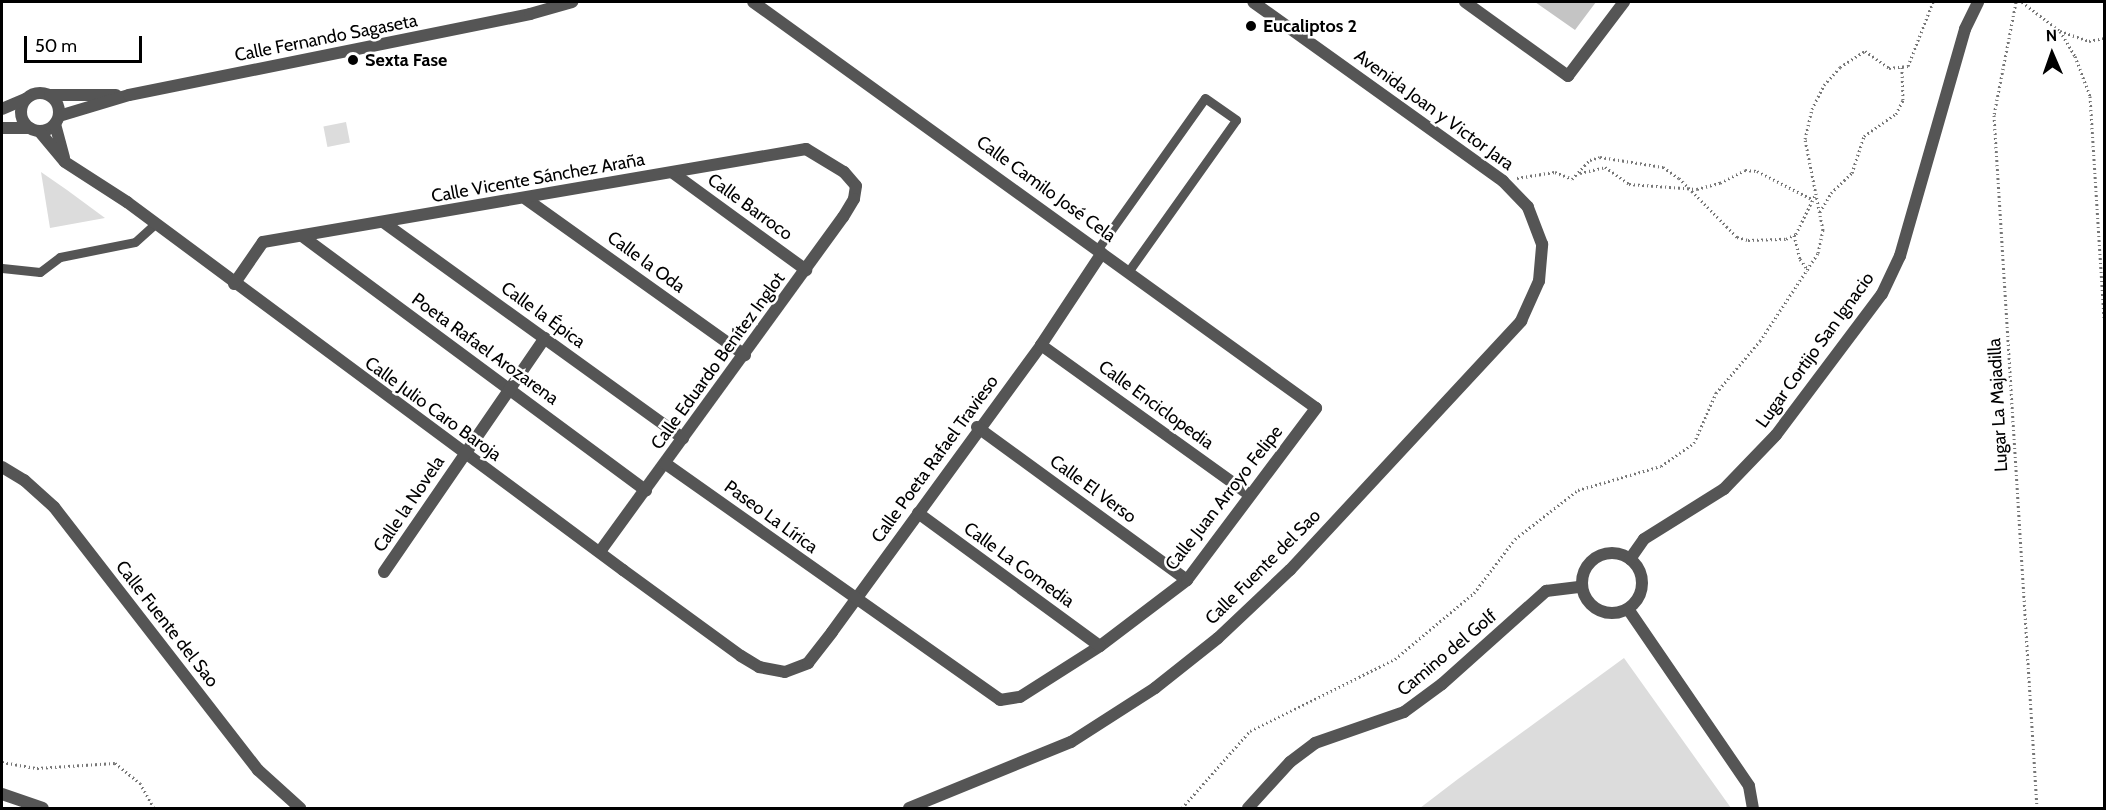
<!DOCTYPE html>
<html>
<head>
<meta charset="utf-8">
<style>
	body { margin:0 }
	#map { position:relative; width:2106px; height:810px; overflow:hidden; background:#fff; font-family:Cabin,sans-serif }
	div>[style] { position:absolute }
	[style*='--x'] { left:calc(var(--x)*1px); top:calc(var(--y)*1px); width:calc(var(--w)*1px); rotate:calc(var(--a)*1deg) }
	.green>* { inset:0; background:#dcdcdc; transform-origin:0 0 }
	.building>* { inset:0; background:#c4c4c4 }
	.path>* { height:3px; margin-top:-1.5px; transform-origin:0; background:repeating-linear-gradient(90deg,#777 0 1.5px,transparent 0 4.5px) }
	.lane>* { height:9px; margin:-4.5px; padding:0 4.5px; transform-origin:4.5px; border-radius:4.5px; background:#555 }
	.street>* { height:12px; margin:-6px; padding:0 6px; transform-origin:6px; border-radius:6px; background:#555 }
	.street>.ring { margin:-6px; padding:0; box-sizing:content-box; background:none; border:12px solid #555; border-radius:50% }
	.dots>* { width:16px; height:16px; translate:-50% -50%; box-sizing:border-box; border:3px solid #fff; border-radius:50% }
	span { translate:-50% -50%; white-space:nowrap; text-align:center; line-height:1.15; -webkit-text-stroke:5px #fff; paint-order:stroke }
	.poi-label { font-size:18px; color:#000; font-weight:700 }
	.left { translate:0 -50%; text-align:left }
	.street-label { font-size:18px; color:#000 }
	.frame { position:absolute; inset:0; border:3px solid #000; pointer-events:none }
	.north { position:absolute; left:2022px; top:24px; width:60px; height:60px; -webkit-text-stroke:4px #fff; paint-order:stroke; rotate:358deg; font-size:16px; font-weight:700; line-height:24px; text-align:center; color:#000 }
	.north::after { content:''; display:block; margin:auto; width:21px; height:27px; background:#000; clip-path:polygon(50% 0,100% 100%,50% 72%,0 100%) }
	.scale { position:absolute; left:24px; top:36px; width:118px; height:27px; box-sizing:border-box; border:3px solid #000; border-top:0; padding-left:8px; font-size:18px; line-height:21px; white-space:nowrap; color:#000; -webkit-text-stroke:4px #fff; paint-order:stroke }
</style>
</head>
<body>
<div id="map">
	<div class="green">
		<i style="left:346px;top:122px;width:21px;height:23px;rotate:79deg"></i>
		<i style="clip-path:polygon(41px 172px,67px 190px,105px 218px,50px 228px)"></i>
		<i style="clip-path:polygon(1624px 658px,1731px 808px,1420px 808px,1458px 779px)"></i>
	</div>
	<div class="building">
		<i style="clip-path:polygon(1535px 2px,1596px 2px,1575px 30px)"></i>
	</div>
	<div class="path">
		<i style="--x:2016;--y:2;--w:115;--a:101"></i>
		<i style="--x:1994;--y:115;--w:694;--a:86.45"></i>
		<i style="--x:2022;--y:2;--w:48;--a:37.3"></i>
		<i style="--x:2060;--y:31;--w:31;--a:19"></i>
		<i style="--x:2089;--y:41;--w:15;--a:-11"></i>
		<i style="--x:2060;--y:31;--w:29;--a:59"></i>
		<i style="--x:2075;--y:56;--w:43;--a:69.4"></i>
		<i style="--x:2090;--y:96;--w:224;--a:86.4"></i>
		<i style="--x:1580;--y:173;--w:26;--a:-13"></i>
		<i style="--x:1605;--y:167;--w:29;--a:35"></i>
		<i style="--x:1629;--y:184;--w:68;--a:4.2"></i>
		<i style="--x:1697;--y:189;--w:24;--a:-15"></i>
		<i style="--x:1720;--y:183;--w:28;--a:-27"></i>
		<i style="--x:1745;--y:170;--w:12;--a:5"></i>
		<i style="--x:1757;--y:171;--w:62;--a:27"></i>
		<i style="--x:1517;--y:178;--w:38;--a:-9"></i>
		<i style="--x:1555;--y:172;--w:18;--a:22"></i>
		<i style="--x:1572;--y:179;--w:26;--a:-47"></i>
		<i style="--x:1590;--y:160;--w:10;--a:-17"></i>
		<i style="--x:1600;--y:157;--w:64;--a:9"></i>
		<i style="--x:1663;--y:167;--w:19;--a:35"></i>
		<i style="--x:1679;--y:178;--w:83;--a:45.5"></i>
		<i style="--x:1737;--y:237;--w:11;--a:15"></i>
		<i style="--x:1748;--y:240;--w:38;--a:-2"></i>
		<i style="--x:1786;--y:239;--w:11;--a:-27"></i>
		<i style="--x:1796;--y:234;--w:43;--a:-64"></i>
		<i style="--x:1820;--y:212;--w:22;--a:-60"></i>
		<i style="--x:1831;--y:193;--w:29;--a:-44"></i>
		<i style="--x:1852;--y:173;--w:39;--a:-72"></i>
		<i style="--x:1864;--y:136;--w:39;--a:-35"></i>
		<i style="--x:1896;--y:114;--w:16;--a:-63"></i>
		<i style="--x:1903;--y:100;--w:33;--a:-92"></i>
		<i style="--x:1794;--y:235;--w:25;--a:76"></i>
		<i style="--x:1800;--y:259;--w:14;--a:54"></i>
		<i style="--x:2;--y:762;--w:36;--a:10"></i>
		<i style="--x:37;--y:768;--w:78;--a:-3.7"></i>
		<i style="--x:115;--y:763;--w:32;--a:39"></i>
		<i style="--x:140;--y:783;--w:29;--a:61"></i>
		<i style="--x:1182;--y:808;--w:103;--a:-48.6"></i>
		<i style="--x:1250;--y:731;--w:162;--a:-26.4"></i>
		<i style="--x:1395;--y:659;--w:103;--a:-39.9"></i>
		<i style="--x:1474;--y:593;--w:68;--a:-52.8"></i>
		<i style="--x:1515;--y:539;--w:80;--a:-37.9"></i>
		<i style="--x:1578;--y:490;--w:86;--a:-16.1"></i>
		<i style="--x:1661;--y:466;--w:40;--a:-34.9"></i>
		<i style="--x:1694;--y:443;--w:55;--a:-66.3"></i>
		<i style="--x:1716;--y:393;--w:68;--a:-49.8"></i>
		<i style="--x:1760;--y:341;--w:105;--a:-56.6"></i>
		<i style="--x:1818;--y:253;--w:24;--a:-78"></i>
		<i style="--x:1823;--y:230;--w:93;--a:-101.2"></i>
		<i style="--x:1805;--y:139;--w:31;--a:-77"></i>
		<i style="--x:1812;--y:109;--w:27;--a:-63"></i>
		<i style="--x:1824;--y:85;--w:24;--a:-48"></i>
		<i style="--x:1840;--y:67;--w:30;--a:-33"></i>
		<i style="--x:1865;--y:51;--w:29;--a:35"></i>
		<i style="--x:1889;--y:68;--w:19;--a:-6"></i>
		<i style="--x:1908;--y:66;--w:69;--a:-68.7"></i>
	</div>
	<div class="lane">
		<i style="--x:1097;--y:250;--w:186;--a:-54.6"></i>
		<i style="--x:1205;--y:98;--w:38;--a:35"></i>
		<i style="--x:1236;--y:120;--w:186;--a:125.4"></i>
		<i style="--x:2;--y:268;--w:38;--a:6"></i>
		<i style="--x:40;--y:272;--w:25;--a:-37"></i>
		<i style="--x:60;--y:257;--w:76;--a:-11.3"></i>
		<i style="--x:135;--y:242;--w:27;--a:-42"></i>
	</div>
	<div class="street">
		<i style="--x:1465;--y:2;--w:127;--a:35.7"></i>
		<i style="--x:1568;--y:76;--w:93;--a:-52.9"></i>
		<i class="ring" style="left:21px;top:93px;width:26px;height:26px"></i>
		<i style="--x:50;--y:95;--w:66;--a:0"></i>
		<i style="--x:2;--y:109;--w:26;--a:-23"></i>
		<i style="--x:59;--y:116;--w:73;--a:-16.7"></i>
		<i style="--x:129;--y:95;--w:409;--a:-11.4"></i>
		<i style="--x:530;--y:14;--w:44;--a:-15.9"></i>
		<i style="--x:55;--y:124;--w:35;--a:75"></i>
		<i style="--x:2;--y:128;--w:28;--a:0"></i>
		<i style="--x:39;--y:131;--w:40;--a:50"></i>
		<i style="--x:65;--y:162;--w:74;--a:32.8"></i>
		<i style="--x:127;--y:202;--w:618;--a:36.57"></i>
		<i style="--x:623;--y:570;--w:146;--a:36.1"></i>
		<i style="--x:741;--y:656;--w:21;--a:31"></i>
		<i style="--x:759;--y:667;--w:26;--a:11"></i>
		<i style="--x:785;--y:672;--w:25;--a:-21"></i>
		<i style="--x:808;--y:663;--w:39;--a:-52"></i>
		<i style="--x:832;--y:632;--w:355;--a:-53.9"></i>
		<i style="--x:1041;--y:345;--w:110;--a:-56.5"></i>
		<i style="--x:673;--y:173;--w:165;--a:36.1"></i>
		<i style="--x:526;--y:199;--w:269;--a:35.5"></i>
		<i style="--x:383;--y:222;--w:370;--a:35.8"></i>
		<i style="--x:302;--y:236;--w:428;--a:36.5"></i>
		<i style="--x:234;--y:284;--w:51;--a:-55.4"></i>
		<i style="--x:263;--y:242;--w:551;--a:-9.72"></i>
		<i style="--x:806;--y:149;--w:44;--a:31.2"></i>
		<i style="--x:844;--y:172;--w:18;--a:49"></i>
		<i style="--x:856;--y:186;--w:13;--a:99"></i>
		<i style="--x:854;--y:199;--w:21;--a:121"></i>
		<i style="--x:843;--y:217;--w:414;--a:126"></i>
		<i style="--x:1041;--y:345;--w:257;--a:35.7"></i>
		<i style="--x:977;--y:427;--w:260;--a:36.1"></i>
		<i style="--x:666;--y:464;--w:409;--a:35.2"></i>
		<i style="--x:1000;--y:700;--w:20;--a:-9"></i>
		<i style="--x:1020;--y:697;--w:95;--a:-32.5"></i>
		<i style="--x:1100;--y:646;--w:109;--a:-37.2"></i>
		<i style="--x:1187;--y:580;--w:215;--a:-53.1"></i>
		<i style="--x:1316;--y:408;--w:694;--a:-144.2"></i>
		<i style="--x:2;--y:467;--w:26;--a:31"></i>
		<i style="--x:24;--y:480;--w:40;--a:42"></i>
		<i style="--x:54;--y:507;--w:333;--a:52.2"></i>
		<i style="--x:258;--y:770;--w:57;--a:42.1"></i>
		<i style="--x:918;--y:513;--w:225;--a:36.2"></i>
		<i class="ring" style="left:1582px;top:553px;width:48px;height:48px"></i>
		<i style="--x:1630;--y:559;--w:24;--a:-55"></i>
		<i style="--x:1644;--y:539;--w:94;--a:-32"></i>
		<i style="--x:1724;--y:489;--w:75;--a:-46.1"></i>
		<i style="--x:1776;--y:435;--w:176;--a:-53.1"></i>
		<i style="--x:1882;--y:294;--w:42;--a:-64.7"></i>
		<i style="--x:1900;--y:256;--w:236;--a:-74"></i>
		<i style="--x:1965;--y:29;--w:30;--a:-64"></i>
		<i style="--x:384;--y:572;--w:284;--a:-55.5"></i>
		<i style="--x:1628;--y:609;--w:214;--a:55.6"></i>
		<i style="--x:1749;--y:786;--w:22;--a:80"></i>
		<i style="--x:2;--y:794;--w:43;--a:18.9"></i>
		<i style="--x:909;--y:808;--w:175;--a:-22.2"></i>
		<i style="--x:1071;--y:742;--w:100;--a:-32.7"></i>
		<i style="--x:1155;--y:688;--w:80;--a:-38.4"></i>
		<i style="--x:1218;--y:638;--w:99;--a:-43.4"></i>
		<i style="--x:1290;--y:570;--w:340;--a:-47.1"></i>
		<i style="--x:1521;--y:321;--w:44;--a:-65.8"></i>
		<i style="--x:1539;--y:281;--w:37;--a:-85"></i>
		<i style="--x:1542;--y:244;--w:40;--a:-111"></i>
		<i style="--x:1528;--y:207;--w:36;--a:-134"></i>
		<i style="--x:1503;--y:181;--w:307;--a:-144.4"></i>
		<i style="--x:1248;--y:808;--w:62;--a:-47.6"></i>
		<i style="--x:1290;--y:762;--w:31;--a:-37"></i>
		<i style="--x:1315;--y:743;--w:94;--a:-19.2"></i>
		<i style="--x:1404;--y:712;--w:47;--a:-36.4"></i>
		<i style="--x:1442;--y:684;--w:140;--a:-41.8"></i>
		<i style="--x:1546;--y:591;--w:35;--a:-7"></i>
	</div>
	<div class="dots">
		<i style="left:1251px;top:26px;background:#000"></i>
		<i style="left:353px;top:60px;background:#000"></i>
	</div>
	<div class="poi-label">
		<span class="left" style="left:1263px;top:26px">Eucaliptos 2</span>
		<span class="left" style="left:365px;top:60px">Sexta Fase</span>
	</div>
	<div class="street-label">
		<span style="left:326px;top:38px;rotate:-11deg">Calle Fernando Sagaseta</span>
		<span style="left:1434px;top:110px;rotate:36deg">Avenida Joan y Victor Jara</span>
		<span style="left:538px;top:178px;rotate:-10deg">Calle Vicente Sánchez Araña</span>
		<span style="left:1046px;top:189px;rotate:36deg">Calle Camilo José Cela</span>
		<span style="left:750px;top:207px;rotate:36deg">Calle Barroco</span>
		<span style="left:646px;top:262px;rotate:36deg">Calle la Oda</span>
		<span style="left:543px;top:315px;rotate:36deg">Calle la Épica</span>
		<span style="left:485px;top:349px;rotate:36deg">Poeta Rafael Arozarena</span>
		<span style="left:1815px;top:350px;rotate:-54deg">Lugar Cortijo San Ignacio</span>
		<span style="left:718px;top:361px;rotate:-54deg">Calle Eduardo Benítez Inglot</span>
		<span style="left:1156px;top:405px;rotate:36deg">Calle Enciclopedia</span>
		<span style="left:1998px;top:405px;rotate:-93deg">Lugar La Majadilla</span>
		<span style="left:433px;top:409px;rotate:36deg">Calle Julio Caro Baroja</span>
		<span style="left:935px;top:459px;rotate:-54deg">Calle Poeta Rafael Travieso</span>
		<span style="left:1093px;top:489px;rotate:36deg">Calle El Verso</span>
		<span style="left:1224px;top:498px;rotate:-52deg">Calle Juan Arroyo Felipe</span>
		<span style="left:409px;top:504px;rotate:-56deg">Calle la Novela</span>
		<span style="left:771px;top:517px;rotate:36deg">Paseo La Lírica</span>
		<span style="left:1019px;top:565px;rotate:36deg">Calle La Comedia</span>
		<span style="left:1263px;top:567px;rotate:-45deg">Calle Fuente del Sao</span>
		<span style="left:167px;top:624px;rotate:52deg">Calle Fuente del Sao</span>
		<span style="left:1447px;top:653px;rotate:-40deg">Camino del Golf</span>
	</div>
	<div class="frame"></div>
	<div class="north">N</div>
	<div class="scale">50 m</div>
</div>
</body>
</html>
